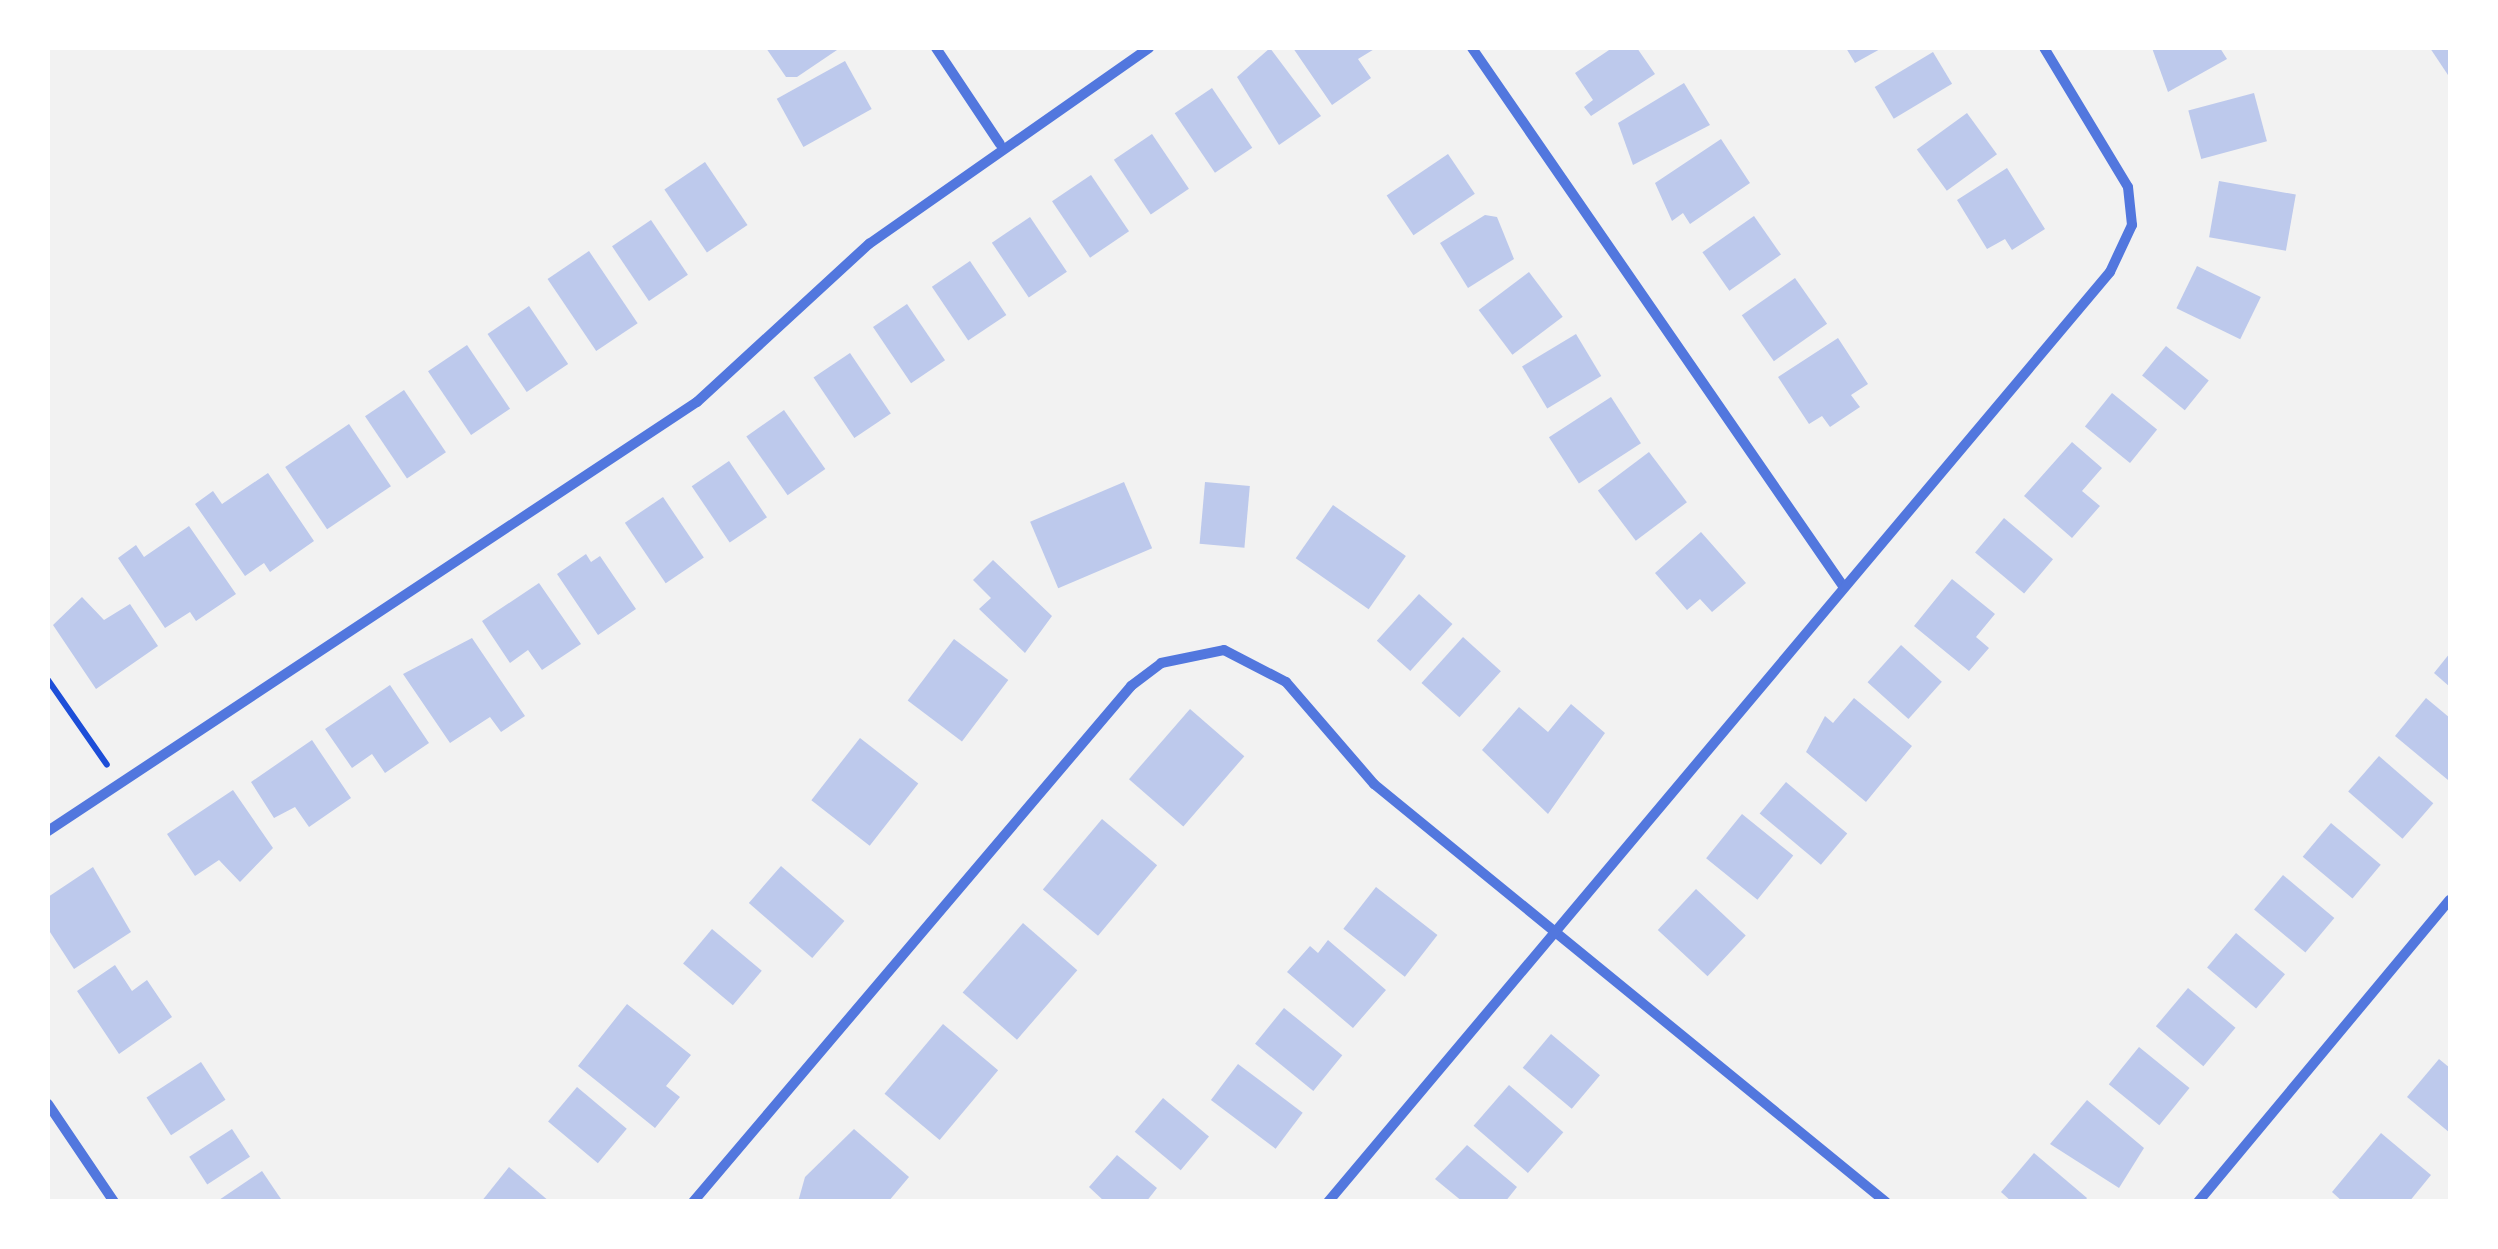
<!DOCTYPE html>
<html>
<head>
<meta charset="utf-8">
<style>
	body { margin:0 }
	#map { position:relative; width:2498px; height:1249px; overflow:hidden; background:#f2f2f2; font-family:"PT Serif",serif }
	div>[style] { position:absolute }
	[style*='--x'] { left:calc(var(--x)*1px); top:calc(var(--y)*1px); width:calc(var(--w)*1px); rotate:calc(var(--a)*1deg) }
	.building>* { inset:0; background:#bdc9ec; transform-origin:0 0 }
	.path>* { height:6px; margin:-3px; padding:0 3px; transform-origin:3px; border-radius:3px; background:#1d4ed8 }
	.minor>* { height:10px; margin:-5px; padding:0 5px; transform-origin:5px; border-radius:5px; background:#5277de }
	span { translate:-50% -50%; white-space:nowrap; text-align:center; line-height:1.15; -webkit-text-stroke:10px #fff; paint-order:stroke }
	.frame { position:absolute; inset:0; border:50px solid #fff; pointer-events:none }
</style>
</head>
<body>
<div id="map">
	<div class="building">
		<i style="clip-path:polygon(766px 48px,836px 48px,837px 50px,797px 77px,786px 77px)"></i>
		<i style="clip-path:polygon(1270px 48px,1321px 116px,1279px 145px,1237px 77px)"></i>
		<i style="clip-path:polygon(1293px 48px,1376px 48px,1358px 59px,1371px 78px,1332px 105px)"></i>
		<i style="clip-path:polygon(1612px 48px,1637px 48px,1655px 74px,1591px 116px,1584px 107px,1593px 100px,1575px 73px)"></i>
		<i style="clip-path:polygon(1846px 48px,1882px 48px,1855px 63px)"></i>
		<i style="clip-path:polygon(2152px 48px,2220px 48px,2227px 59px,2168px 92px)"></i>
		<i style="clip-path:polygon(2430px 48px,2450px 48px,2450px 78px)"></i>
		<i style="left:1933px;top:52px;width:37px;height:68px;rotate:59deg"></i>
		<i style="left:845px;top:61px;width:55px;height:78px;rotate:61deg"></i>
		<i style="clip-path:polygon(1684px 83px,1710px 125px,1633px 165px,1618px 123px)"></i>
		<i style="left:1212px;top:88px;width:72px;height:45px;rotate:56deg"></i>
		<i style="left:2254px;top:93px;width:50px;height:68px;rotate:75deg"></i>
		<i style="left:1967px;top:113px;width:51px;height:62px;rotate:54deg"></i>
		<i style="left:1152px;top:134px;width:66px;height:46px;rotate:56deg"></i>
		<i style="clip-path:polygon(1721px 139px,1750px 183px,1690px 224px,1683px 213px,1672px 221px,1655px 183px)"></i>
		<i style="left:1448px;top:154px;width:48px;height:74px;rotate:56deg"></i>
		<i style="left:705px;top:162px;width:76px;height:49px;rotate:56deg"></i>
		<i style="clip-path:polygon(2007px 168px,2045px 229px,2012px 250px,2005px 239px,1987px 249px,1957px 200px)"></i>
		<i style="left:1091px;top:175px;width:68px;height:47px;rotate:56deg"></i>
		<i style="left:2219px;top:181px;width:78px;height:57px;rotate:10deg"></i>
		<i style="clip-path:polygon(1485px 215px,1497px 217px,1514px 259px,1468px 288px,1440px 243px)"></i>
		<i style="left:1754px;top:216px;width:47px;height:63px;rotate:55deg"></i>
		<i style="left:1030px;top:217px;width:66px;height:46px;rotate:56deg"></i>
		<i style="left:651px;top:220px;width:66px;height:47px;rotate:56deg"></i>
		<i style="left:589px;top:251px;width:87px;height:50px;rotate:56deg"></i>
		<i style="left:970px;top:261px;width:65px;height:46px;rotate:56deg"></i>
		<i style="left:2197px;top:266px;width:71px;height:47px;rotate:26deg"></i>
		<i style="left:1529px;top:272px;width:56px;height:63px;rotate:53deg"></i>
		<i style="left:1795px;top:278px;width:56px;height:65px;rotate:55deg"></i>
		<i style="left:907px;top:304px;width:68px;height:41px;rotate:56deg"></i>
		<i style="left:529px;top:306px;width:70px;height:50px;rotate:56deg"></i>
		<i style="left:1576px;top:334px;width:49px;height:63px;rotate:59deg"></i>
		<i style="clip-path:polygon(1838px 338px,1868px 384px,1851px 395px,1860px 407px,1830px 427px,1822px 416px,1809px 424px,1778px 377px)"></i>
		<i style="left:467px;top:345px;width:77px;height:47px;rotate:56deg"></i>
		<i style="left:2166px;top:346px;width:55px;height:38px;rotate:39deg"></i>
		<i style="left:850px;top:353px;width:73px;height:44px;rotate:56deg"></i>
		<i style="left:404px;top:390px;width:75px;height:47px;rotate:56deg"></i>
		<i style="left:2112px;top:393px;width:58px;height:43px;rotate:39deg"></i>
		<i style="left:1611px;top:397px;width:55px;height:74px;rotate:57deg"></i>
		<i style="left:784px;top:410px;width:72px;height:46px;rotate:55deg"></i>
		<i style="left:349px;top:424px;width:75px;height:77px;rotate:56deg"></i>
		<i style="clip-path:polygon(2072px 442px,2102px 468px,2082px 491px,2100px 506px,2072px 538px,2024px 496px)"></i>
		<i style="left:1649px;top:452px;width:63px;height:64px;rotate:53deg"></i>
		<i style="left:729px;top:461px;width:68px;height:45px;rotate:56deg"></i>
		<i style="clip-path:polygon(268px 473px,314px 541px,270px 572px,264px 563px,245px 576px,195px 504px,213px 491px,222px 504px)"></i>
		<i style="left:1124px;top:482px;width:72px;height:102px;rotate:67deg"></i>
		<i style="left:1205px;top:482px;width:45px;height:62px;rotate:5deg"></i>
		<i style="left:663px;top:497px;width:73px;height:46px;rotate:56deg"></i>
		<i style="left:1333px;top:505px;width:89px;height:65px;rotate:35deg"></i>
		<i style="left:2004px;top:518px;width:64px;height:45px;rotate:40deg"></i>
		<i style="clip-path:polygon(189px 526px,236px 594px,196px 621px,190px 612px,165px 628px,118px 558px,136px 545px,144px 557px)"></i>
		<i style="clip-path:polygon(1701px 532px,1746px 583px,1712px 612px,1700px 599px,1687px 610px,1655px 573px)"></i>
		<i style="clip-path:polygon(586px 554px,591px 562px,600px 556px,636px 609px,598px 635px,557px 574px)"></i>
		<i style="clip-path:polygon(993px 560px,1052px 616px,1025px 653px,979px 609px,991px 598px,973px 580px)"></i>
		<i style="clip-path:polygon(1952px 579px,1995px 614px,1976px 637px,1989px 648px,1969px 671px,1914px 626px)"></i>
		<i style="clip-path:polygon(539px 583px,581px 644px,542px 670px,528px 650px,510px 663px,482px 621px)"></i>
		<i style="left:1419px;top:594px;width:45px;height:63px;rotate:42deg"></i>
		<i style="clip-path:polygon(82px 597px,104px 620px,130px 604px,158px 646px,96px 689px,53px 625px)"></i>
		<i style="left:1463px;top:637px;width:51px;height:62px;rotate:42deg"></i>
		<i style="clip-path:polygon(472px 638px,525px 716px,501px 732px,490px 717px,450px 743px,403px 674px)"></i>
		<i style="left:954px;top:639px;width:68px;height:77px;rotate:37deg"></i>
		<i style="left:1901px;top:645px;width:55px;height:50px;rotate:42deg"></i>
		<i style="clip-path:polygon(2450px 653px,2450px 687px,2434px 673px)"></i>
		<i style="clip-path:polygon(390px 685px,429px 743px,385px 773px,372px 754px,352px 768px,325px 729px)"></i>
		<i style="clip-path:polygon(1854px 698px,1912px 746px,1866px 802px,1806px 752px,1825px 716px,1833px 723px)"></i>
		<i style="clip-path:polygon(2426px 698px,2450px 718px,2448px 780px,2395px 736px)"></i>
		<i style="clip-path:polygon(1571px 704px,1605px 733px,1548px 814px,1482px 750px,1519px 707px,1548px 732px)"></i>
		<i style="left:1190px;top:709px;width:72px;height:93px;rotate:41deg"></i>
		<i style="left:860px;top:738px;width:74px;height:79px;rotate:38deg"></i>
		<i style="clip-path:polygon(312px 740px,351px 798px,309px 827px,295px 807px,274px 818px,251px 782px)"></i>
		<i style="left:2379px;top:756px;width:72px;height:47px;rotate:41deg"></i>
		<i style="left:1786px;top:782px;width:80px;height:41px;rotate:40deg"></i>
		<i style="clip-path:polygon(233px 790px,273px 848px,240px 882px,219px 860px,195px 876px,167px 834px)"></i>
		<i style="left:1742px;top:814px;width:66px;height:57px;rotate:39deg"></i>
		<i style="left:1102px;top:819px;width:72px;height:92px;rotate:40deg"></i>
		<i style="left:2331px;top:823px;width:65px;height:44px;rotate:40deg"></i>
		<i style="left:781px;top:866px;width:84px;height:49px;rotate:41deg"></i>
		<i style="clip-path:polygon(93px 867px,131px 932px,74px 969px,48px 929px,48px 897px)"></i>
		<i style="left:2283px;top:875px;width:67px;height:45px;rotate:40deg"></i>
		<i style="left:1376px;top:887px;width:78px;height:53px;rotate:38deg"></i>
		<i style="left:1696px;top:889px;width:68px;height:56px;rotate:43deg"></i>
		<i style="left:1023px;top:923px;width:72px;height:92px;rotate:41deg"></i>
		<i style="left:712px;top:929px;width:65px;height:45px;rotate:40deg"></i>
		<i style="left:2236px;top:933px;width:64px;height:45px;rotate:40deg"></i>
		<i style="clip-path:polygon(1328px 940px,1386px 990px,1353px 1028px,1287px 972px,1310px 946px,1318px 953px)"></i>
		<i style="clip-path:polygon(115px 965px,132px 991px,147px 980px,172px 1017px,119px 1054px,77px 991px)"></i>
		<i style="left:2188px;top:988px;width:62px;height:50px;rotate:40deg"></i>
		<i style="clip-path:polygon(627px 1004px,691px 1055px,666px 1086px,680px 1097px,655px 1128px,578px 1066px)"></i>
		<i style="left:1284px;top:1008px;width:75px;height:46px;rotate:39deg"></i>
		<i style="left:943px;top:1024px;width:72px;height:91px;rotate:40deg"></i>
		<i style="left:1551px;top:1034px;width:64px;height:44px;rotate:40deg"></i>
		<i style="left:2139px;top:1047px;width:65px;height:48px;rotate:39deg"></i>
		<i style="clip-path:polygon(2439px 1059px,2450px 1068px,2450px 1133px,2407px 1097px)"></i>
		<i style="left:201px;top:1062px;width:45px;height:65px;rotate:57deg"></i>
		<i style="left:1238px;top:1064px;width:81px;height:45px;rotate:37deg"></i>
		<i style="left:1509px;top:1085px;width:72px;height:54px;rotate:41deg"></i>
		<i style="left:577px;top:1087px;width:65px;height:45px;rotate:40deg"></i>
		<i style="left:1163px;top:1098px;width:60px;height:44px;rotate:40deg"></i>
		<i style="clip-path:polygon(2087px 1100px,2144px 1148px,2119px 1188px,2050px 1144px)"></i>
		<i style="left:232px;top:1129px;width:33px;height:51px;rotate:57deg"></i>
		<i style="clip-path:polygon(854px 1129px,909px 1177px,888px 1202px,798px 1202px,805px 1177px)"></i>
		<i style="clip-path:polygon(2381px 1133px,2431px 1175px,2409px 1202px,2343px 1202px,2332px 1192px)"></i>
		<i style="clip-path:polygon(1467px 1145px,1517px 1187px,1505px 1202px,1463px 1202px,1435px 1179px)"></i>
		<i style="clip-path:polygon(2034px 1153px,2087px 1198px,2084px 1202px,2012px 1202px,2001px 1192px)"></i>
		<i style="clip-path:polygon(1117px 1155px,1157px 1188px,1146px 1202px,1105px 1202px,1089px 1187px)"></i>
		<i style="clip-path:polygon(509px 1167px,550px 1202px,481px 1202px)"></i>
		<i style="clip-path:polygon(262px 1171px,283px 1202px,216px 1202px)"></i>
	</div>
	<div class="path">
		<i style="--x:48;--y:680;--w:103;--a:55.2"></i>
	</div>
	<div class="minor">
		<i style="--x:936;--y:48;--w:115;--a:56.3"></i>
		<i style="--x:1472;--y:48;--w:654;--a:55.41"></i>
		<i style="--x:48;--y:831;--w:778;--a:-33.47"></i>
		<i style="--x:697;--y:402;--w:234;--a:-42.6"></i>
		<i style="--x:869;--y:244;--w:342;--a:-35"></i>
		<i style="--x:48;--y:1104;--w:118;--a:56"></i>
		<i style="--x:693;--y:1202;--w:677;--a:-49.67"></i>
		<i style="--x:1131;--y:686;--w:38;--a:-37"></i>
		<i style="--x:1161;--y:663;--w:64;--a:-11.7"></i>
		<i style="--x:1224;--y:650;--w:70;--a:27.3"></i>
		<i style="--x:1286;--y:682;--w:135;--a:49.2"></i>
		<i style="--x:1374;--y:784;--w:661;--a:39.23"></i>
		<i style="--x:1328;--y:1202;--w:1215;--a:-49.94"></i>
		<i style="--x:2110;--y:272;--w:52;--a:-64.9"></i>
		<i style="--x:2132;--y:225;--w:38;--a:-96"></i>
		<i style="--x:2128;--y:187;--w:162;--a:-121.1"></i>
		<i style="--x:2198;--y:1202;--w:393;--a:-50.2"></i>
	</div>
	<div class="frame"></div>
</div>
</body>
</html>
